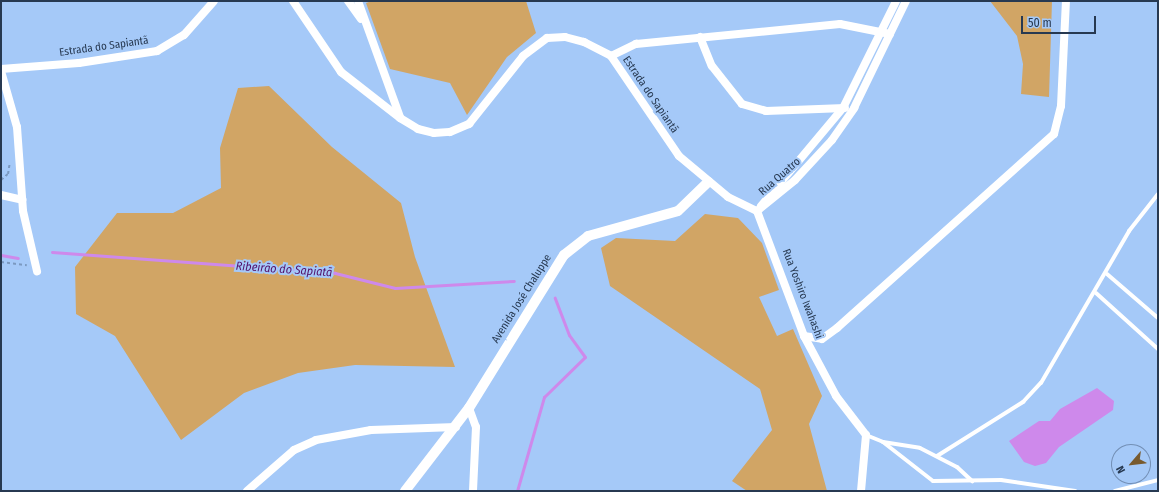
<!DOCTYPE html>
<html>
<head>
<meta charset="utf-8">
<style>
	body { margin:0 }
	#map { position:relative; width:1159px; height:492px; overflow:hidden; background:#a5c9f8; font-family:"Fira Sans Condensed",sans-serif }
	div>[style] { position:absolute }
	[style*='--x'] { left:calc(var(--x)*1px); top:calc(var(--y)*1px); width:calc(var(--w)*1px); rotate:calc(var(--a)*1deg) }
	.green>* { inset:0; background:#d1a565 }
	.water>* { inset:0; background:#ce89eb }
	.stream>* { height:3px; margin:-1.5px; padding:0 1.5px; transform-origin:1.5px; border-radius:1.5px; background:#ce89eb }
	.path>* { height:2px; margin-top:-1px; transform-origin:0; background:repeating-linear-gradient(90deg,#7b99c0 0 3px,transparent 0 6px) }
	.service>* { height:4px; margin:-2px; padding:0 2px; transform-origin:2px; border-radius:2px; background:#fff }
	.minor>* { height:8px; margin:-4px; padding:0 4px; transform-origin:4px; border-radius:4px; background:#fff }
	.tertiary>* { height:10px; margin:-5px; padding:0 5px; transform-origin:5px; border-radius:5px; background:#fff }
	span { translate:-50% -50%; white-space:nowrap; text-align:center; line-height:1.15; -webkit-text-stroke:4px #a5c9f8; paint-order:stroke }
	.street-label { font-size:11px; color:#273951 }
	.water-label { font-size:12px; color:#53116a; font-style:italic }
	.frame { position:absolute; inset:0; border:2px solid #273951; pointer-events:none }
	.north { position:absolute; left:1111px; top:444px; width:40px; height:40px; box-sizing:border-box; background:#a5c9f8; border:1px solid #738fb5; border-radius:50%; rotate:242deg; font-size:11px; font-weight:700; line-height:16px; text-align:center; color:#273951 }
	.north::after { content:''; display:block; margin:auto; width:14px; height:18px; background:#785a2e; clip-path:polygon(50% 0,100% 100%,50% 72%,0 100%) }
	.scale { position:absolute; left:1021px; top:16px; width:75px; height:18px; box-sizing:border-box; border:2px solid #273951; border-top:0; padding-left:5px; font-size:12px; line-height:14px; white-space:nowrap; color:#273951; -webkit-text-stroke:3px #a5c9f8; paint-order:stroke }
</style>
</head>
<body>
<div id="map">
	<div class="green">
		<i style="clip-path:polygon(372px 1px,526px 1px,536px 33px,507px 57px,467px 115px,450px 83px,390px 69px,366px 3px)"></i>
		<i style="clip-path:polygon(990px 1px,1052px 1px,1049px 97px,1021px 94px,1023px 64px,1017px 36px)"></i>
		<i style="clip-path:polygon(269px 86px,332px 147px,401px 203px,415px 257px,455px 367px,355px 365px,298px 373px,244px 393px,181px 440px,115px 336px,76px 314px,75px 267px,117px 213px,173px 213px,221px 188px,220px 148px,238px 88px)"></i>
		<i style="clip-path:polygon(705px 214px,738px 218px,762px 243px,779px 290px,759px 297px,777px 336px,793px 329px,822px 396px,809px 424px,827px 491px,747px 491px,732px 481px,772px 430px,760px 389px,610px 286px,601px 248px,616px 238px,675px 241px)"></i>
	</div>
	<div class="water">
		<i style="clip-path:polygon(1097px 388px,1114px 401px,1113px 410px,1059px 447px,1046px 463px,1035px 466px,1024px 462px,1009px 441px,1039px 421px,1050px 421px,1060px 409px)"></i>
	</div>
	<div class="stream">
		<i style="--x:52;--y:252;--w:284;--a:4.2"></i>
		<i style="--x:335;--y:273;--w:62;--a:14"></i>
		<i style="--x:395;--y:288;--w:119;--a:-3.4"></i>
		<i style="--x:1;--y:255;--w:17;--a:10"></i>
		<i style="--x:517;--y:491;--w:98;--a:-74"></i>
		<i style="--x:544;--y:397;--w:57;--a:-44.3"></i>
		<i style="--x:585;--y:357;--w:27;--a:-126"></i>
		<i style="--x:569;--y:335;--w:40;--a:-111"></i>
	</div>
	<div class="path">
		<i style="--x:1;--y:180;--w:9;--a:-41"></i>
		<i style="--x:8;--y:174;--w:12;--a:-81"></i>
		<i style="--x:1;--y:262;--w:26;--a:7"></i>
	</div>
	<div class="service">
		<i style="--x:1107;--y:274;--w:67;--a:40.8"></i>
		<i style="--x:1096;--y:293;--w:84;--a:42.1"></i>
		<i style="--x:866;--y:435;--w:18;--a:22"></i>
		<i style="--x:883;--y:442;--w:63;--a:38"></i>
		<i style="--x:933;--y:481;--w:68;--a:-0.8"></i>
		<i style="--x:1001;--y:480;--w:75;--a:8.5"></i>
		<i style="--x:883;--y:442;--w:37;--a:9"></i>
		<i style="--x:920;--y:448;--w:42;--a:27.2"></i>
		<i style="--x:957;--y:467;--w:21;--a:43"></i>
		<i style="--x:937;--y:456;--w:102;--a:-32.1"></i>
		<i style="--x:1023;--y:402;--w:26;--a:-47"></i>
		<i style="--x:1041;--y:383;--w:176;--a:-59.9"></i>
		<i style="--x:1129;--y:231;--w:47;--a:-51.9"></i>
		<i style="--x:1115;--y:491;--w:44;--a:-14.3"></i>
	</div>
	<div class="minor">
		<i style="--x:293;--y:1;--w:86;--a:55.9"></i>
		<i style="--x:341;--y:72;--w:75;--a:37.9"></i>
		<i style="--x:400;--y:118;--w:21;--a:31"></i>
		<i style="--x:418;--y:129;--w:16;--a:14"></i>
		<i style="--x:434;--y:133;--w:16;--a:-4"></i>
		<i style="--x:450;--y:132;--w:21;--a:-23"></i>
		<i style="--x:469;--y:124;--w:87;--a:-51.5"></i>
		<i style="--x:523;--y:56;--w:30;--a:-37"></i>
		<i style="--x:547;--y:38;--w:18;--a:-3"></i>
		<i style="--x:565;--y:37;--w:20;--a:15"></i>
		<i style="--x:584;--y:42;--w:30;--a:27"></i>
		<i style="--x:611;--y:56;--w:121;--a:55.8"></i>
		<i style="--x:679;--y:156;--w:64;--a:39.9"></i>
		<i style="--x:728;--y:197;--w:32;--a:26"></i>
		<i style="--x:348;--y:1;--w:22;--a:54"></i>
		<i style="--x:358;--y:1;--w:123;--a:70.1"></i>
		<i style="--x:700;--y:37;--w:31;--a:68"></i>
		<i style="--x:712;--y:66;--w:48;--a:51.7"></i>
		<i style="--x:742;--y:104;--w:25;--a:16"></i>
		<i style="--x:766;--y:111;--w:79;--a:-2.2"></i>
		<i style="--x:611;--y:56;--w:28;--a:-26"></i>
		<i style="--x:636;--y:44;--w:205;--a:-5.6"></i>
		<i style="--x:840;--y:24;--w:51;--a:11.3"></i>
		<i style="--x:1;--y:69;--w:78;--a:-4.4"></i>
		<i style="--x:79;--y:63;--w:79;--a:-8.7"></i>
		<i style="--x:157;--y:51;--w:31;--a:-31"></i>
		<i style="--x:184;--y:35;--w:45;--a:-48.6"></i>
		<i style="--x:1;--y:71;--w:58;--a:74.1"></i>
		<i style="--x:17;--y:127;--w:84;--a:85.9"></i>
		<i style="--x:23;--y:211;--w:62;--a:76.9"></i>
		<i style="--x:1;--y:195;--w:22;--a:13"></i>
		<i style="--x:761;--y:206;--w:128;--a:-50.1"></i>
		<i style="--x:843;--y:108;--w:119;--a:-63.6"></i>
		<i style="--x:757;--y:211;--w:134;--a:69.4"></i>
		<i style="--x:804;--y:336;--w:68;--a:61.9"></i>
		<i style="--x:836;--y:396;--w:49;--a:52.4"></i>
		<i style="--x:866;--y:435;--w:56;--a:95.1"></i>
		<i style="--x:757;--y:211;--w:49;--a:-39.2"></i>
		<i style="--x:795;--y:180;--w:54;--a:-47.2"></i>
		<i style="--x:832;--y:140;--w:39;--a:-55"></i>
		<i style="--x:854;--y:108;--w:119;--a:-64.1"></i>
		<i style="--x:804;--y:336;--w:18;--a:9"></i>
		<i style="--x:822;--y:339;--w:19;--a:-36"></i>
		<i style="--x:837;--y:328;--w:291;--a:-41.8"></i>
		<i style="--x:1054;--y:134;--w:29;--a:-76"></i>
		<i style="--x:1061;--y:106;--w:105;--a:-87.3"></i>
		<i style="--x:469;--y:408;--w:20;--a:70"></i>
		<i style="--x:476;--y:427;--w:64;--a:92.7"></i>
		<i style="--x:247;--y:491;--w:62;--a:-41.1"></i>
		<i style="--x:294;--y:450;--w:24;--a:-24"></i>
		<i style="--x:316;--y:440;--w:56;--a:-10.3"></i>
		<i style="--x:371;--y:430;--w:85;--a:-2"></i>
	</div>
	<div class="tertiary">
		<i style="--x:405;--y:491;--w:105;--a:-52.4"></i>
		<i style="--x:469;--y:408;--w:180;--a:-58.2"></i>
		<i style="--x:564;--y:255;--w:31;--a:-38"></i>
		<i style="--x:588;--y:236;--w:93;--a:-15.5"></i>
		<i style="--x:678;--y:211;--w:42;--a:-44"></i>
	</div>
	<div class="street-label">
		<span style="left:104px;top:47px;rotate:-8deg">Estrada do Sapiantã</span>
		<span style="left:650px;top:95px;rotate:56deg">Estrada do Sapiantã</span>
		<span style="left:780px;top:177px;rotate:-41deg">Rua Quatro</span>
		<span style="left:802px;top:294px;rotate:69deg">Rua Yoshiro Iwahashi</span>
		<span style="left:522px;top:299px;rotate:-58deg">Avenida José Chaluppe</span>
	</div>
	<div class="water-label">
		<span style="left:284px;top:270px;rotate:4deg">Ribeirão do Sapiatã</span>
	</div>
	<div class="frame"></div>
	<div class="north">N</div>
	<div class="scale">50 m</div>
</div>
</body>
</html>
